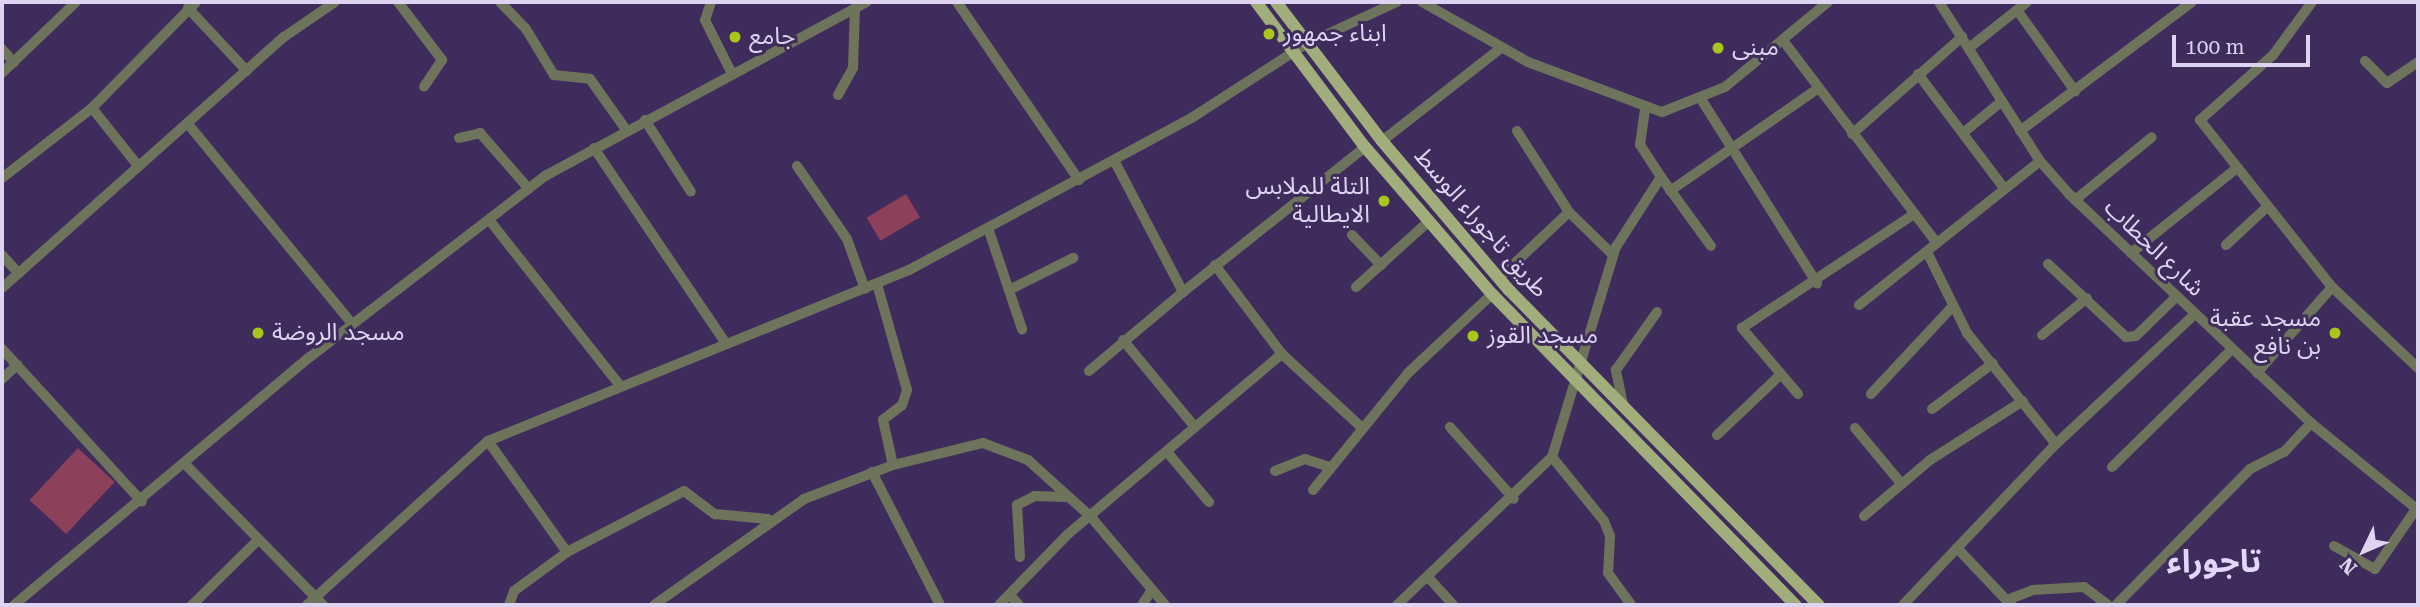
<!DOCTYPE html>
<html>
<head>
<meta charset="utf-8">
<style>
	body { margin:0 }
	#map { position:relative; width:2420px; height:607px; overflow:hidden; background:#3f2c5c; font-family:"Roboto Serif","Noto Sans Arabic",serif }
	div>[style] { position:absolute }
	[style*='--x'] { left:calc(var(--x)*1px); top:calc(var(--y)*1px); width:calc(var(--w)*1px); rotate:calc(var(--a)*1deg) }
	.green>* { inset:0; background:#8c405a; transform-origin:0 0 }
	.minor>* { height:10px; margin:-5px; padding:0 5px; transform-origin:5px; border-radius:5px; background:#6d745b }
	.major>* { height:12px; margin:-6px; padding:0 6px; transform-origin:6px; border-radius:6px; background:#a1ae7c }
	.dots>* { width:19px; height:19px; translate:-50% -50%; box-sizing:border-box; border:4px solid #3f2c5c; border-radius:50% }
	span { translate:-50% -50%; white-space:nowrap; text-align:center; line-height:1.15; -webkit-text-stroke:6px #3f2c5c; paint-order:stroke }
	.poi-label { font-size:24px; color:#ded4f2 }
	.left { translate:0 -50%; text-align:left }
	.right { translate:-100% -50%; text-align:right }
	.street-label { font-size:24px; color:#ded4f2 }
	.district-label { font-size:32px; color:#e2d7fa; font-weight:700 }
	.frame { position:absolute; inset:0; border:4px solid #ded4f2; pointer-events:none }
	.north { position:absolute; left:2329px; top:516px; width:70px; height:70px; -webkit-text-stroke:5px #3f2c5c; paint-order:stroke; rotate:226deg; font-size:19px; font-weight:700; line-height:28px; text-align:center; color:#ded4f2 }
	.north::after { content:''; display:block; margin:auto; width:24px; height:32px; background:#ded4f2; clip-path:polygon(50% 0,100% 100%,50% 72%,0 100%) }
	.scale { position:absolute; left:2172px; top:35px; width:138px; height:32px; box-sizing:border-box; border:4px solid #ded4f2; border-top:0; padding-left:9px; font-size:21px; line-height:24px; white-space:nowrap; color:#ded4f2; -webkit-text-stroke:5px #3f2c5c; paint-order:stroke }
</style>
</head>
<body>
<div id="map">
	<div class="green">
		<i style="left:906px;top:194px;width:27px;height:46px;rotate:59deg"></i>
		<i style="left:78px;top:448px;width:50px;height:71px;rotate:43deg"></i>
	</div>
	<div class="minor">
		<i style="--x:398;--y:2;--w:73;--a:52.8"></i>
		<i style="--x:442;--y:60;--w:32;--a:124"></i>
		<i style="--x:500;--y:2;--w:37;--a:46"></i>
		<i style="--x:526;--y:29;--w:54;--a:58.7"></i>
		<i style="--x:554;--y:75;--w:36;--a:6"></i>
		<i style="--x:590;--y:79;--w:64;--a:54.6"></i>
		<i style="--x:711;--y:2;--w:19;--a:108"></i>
		<i style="--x:705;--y:20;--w:58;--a:63.4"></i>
		<i style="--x:957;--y:2;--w:216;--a:55.6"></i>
		<i style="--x:1422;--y:2;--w:122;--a:29.5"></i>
		<i style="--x:1528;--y:62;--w:143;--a:20.5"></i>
		<i style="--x:1662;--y:112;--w:68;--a:-21.6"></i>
		<i style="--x:1725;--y:87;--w:134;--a:-39.5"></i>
		<i style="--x:1939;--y:2;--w:188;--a:57.6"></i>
		<i style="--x:2040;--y:161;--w:44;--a:48.7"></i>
		<i style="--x:2069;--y:194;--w:333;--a:43.4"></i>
		<i style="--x:2311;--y:423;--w:138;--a:39.1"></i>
		<i style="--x:2312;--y:2;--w:66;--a:126.3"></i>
		<i style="--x:2273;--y:55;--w:98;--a:138.3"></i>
		<i style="--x:2200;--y:120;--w:213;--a:51.7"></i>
		<i style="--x:2332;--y:287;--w:118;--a:43.3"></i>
		<i style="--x:188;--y:8;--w:86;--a:46.9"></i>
		<i style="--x:2017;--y:10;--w:100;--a:54.4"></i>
		<i style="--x:1785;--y:43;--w:251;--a:52.8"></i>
		<i style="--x:1969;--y:48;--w:74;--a:-38.4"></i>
		<i style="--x:2;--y:49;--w:18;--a:49"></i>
		<i style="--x:2365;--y:61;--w:31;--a:45"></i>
		<i style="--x:2387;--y:83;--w:37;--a:-34"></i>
		<i style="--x:2;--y:73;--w:103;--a:-43.8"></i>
		<i style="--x:1918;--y:74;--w:143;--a:53"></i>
		<i style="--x:838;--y:95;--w:31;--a:-61"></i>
		<i style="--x:853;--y:68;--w:60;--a:-88.1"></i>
		<i style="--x:1701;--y:99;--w:218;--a:57.8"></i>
		<i style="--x:92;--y:108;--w:75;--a:51.5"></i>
		<i style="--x:645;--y:120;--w:85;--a:57.4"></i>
		<i style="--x:188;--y:124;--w:259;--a:50.6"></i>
		<i style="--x:1517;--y:131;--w:96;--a:57.3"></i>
		<i style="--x:1569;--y:212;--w:62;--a:44.3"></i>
		<i style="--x:2020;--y:131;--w:215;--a:-36.9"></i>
		<i style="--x:1963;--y:133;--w:50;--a:-39.4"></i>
		<i style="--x:1852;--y:134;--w:147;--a:-41.4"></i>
		<i style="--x:459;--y:138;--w:22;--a:-13"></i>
		<i style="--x:480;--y:133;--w:74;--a:48.8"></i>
		<i style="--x:1382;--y:141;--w:151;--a:-38"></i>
		<i style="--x:594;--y:148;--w:236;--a:56"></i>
		<i style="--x:1115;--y:162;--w:147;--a:62.4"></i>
		<i style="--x:1183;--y:292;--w:233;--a:-38.5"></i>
		<i style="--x:797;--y:166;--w:88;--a:55.6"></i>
		<i style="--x:847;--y:239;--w:53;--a:70.2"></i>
		<i style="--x:1661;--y:177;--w:85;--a:54.1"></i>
		<i style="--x:2;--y:178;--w:114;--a:-37.9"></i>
		<i style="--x:92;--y:108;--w:148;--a:-45.5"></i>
		<i style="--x:1670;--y:191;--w:181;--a:-34.7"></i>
		<i style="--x:2075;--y:200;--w:99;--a:-39.3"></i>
		<i style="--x:490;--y:221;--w:211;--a:51.7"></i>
		<i style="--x:988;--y:228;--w:107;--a:71.4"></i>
		<i style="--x:1352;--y:235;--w:42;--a:46"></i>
		<i style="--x:2226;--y:245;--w:56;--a:-42.8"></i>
		<i style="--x:2131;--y:253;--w:136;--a:-38.7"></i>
		<i style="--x:1928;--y:254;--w:88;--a:63.7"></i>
		<i style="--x:1967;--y:333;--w:142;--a:51.3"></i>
		<i style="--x:2;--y:255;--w:25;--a:48"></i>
		<i style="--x:2048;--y:264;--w:107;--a:43.1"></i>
		<i style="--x:2126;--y:337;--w:10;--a:-6"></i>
		<i style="--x:2136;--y:336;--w:56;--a:-44.3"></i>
		<i style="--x:1215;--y:265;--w:111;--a:53"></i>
		<i style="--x:1282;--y:354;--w:108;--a:42.7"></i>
		<i style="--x:1499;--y:278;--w:96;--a:-43.3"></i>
		<i style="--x:877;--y:284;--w:110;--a:74.2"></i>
		<i style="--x:907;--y:390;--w:16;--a:108"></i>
		<i style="--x:902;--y:405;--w:24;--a:142"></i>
		<i style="--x:883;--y:420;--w:46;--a:77.5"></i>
		<i style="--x:1356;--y:287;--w:98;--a:-42.1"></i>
		<i style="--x:2;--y:288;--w:378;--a:-41.7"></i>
		<i style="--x:284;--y:37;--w:62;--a:-34.5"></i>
		<i style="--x:1009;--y:290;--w:72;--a:-26.6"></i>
		<i style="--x:1859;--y:305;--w:231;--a:-38.5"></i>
		<i style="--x:2042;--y:335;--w:58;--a:-39.4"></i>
		<i style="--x:1123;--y:340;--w:113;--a:50.4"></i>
		<i style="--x:2;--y:349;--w:207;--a:47.5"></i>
		<i style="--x:1089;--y:371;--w:123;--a:-40"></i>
		<i style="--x:2257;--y:373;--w:114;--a:-48.9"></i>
		<i style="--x:2;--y:379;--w:21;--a:-43"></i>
		<i style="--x:1798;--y:394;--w:87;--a:-130.3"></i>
		<i style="--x:1742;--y:328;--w:205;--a:-33.5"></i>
		<i style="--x:1871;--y:394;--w:120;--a:-47"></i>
		<i style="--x:1623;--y:404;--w:35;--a:-102"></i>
		<i style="--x:1616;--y:370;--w:71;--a:-54.7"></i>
		<i style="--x:1932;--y:409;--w:76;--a:-37"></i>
		<i style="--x:1450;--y:427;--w:96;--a:48.4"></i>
		<i style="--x:1855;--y:428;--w:70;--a:50.2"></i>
		<i style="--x:1717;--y:435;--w:87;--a:-43.6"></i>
		<i style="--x:488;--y:441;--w:136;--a:54.6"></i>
		<i style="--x:1168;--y:453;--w:64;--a:50.1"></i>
		<i style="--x:1552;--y:457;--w:82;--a:50.9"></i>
		<i style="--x:1604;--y:521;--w:16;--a:68"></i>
		<i style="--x:1610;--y:536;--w:37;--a:93"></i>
		<i style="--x:1608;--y:573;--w:39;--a:54"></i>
		<i style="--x:186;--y:465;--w:196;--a:45.6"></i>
		<i style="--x:2112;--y:467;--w:167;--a:-44.5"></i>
		<i style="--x:1275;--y:471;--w:32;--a:-22"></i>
		<i style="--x:1305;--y:459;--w:26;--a:18"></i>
		<i style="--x:872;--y:472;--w:149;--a:62.9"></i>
		<i style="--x:1313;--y:490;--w:151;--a:-50.9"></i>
		<i style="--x:1408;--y:373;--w:115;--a:-43.2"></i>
		<i style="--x:1864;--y:516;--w:87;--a:-40.3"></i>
		<i style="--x:1930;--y:460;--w:110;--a:-32.4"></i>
		<i style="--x:2334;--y:546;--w:47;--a:29.3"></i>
		<i style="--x:2375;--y:569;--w:73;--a:-55.7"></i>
		<i style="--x:1957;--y:548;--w:79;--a:46.5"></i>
		<i style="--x:1020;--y:557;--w:52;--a:-93.3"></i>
		<i style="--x:1017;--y:505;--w:20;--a:-27"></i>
		<i style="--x:1035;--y:496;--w:31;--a:2"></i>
		<i style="--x:1428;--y:577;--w:38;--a:48"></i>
		<i style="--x:1010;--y:595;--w:13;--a:48"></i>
		<i style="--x:2007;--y:600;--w:28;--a:-21"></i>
		<i style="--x:2033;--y:590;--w:51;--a:-3.4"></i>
		<i style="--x:2084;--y:587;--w:30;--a:37"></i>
		<i style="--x:14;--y:605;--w:386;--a:-40"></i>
		<i style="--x:310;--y:357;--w:297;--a:-37.6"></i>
		<i style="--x:545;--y:176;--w:366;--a:-28.4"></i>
		<i style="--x:192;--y:605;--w:93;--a:-44.6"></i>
		<i style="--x:307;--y:605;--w:244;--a:-42.2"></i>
		<i style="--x:488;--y:441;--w:454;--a:-22.1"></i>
		<i style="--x:909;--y:270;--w:323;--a:-28.3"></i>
		<i style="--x:1193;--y:117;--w:135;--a:-32.9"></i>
		<i style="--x:1306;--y:44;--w:100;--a:-24.8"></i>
		<i style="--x:509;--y:605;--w:15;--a:-70"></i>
		<i style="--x:514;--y:591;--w:66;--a:-36.3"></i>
		<i style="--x:567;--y:552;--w:132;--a:-27.5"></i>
		<i style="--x:684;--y:491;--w:39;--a:37"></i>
		<i style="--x:715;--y:514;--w:53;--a:5.4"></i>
		<i style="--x:654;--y:605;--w:184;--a:-35.2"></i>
		<i style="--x:804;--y:499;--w:95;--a:-20.9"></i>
		<i style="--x:893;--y:465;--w:93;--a:-13.7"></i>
		<i style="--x:983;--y:443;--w:48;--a:20.7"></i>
		<i style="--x:1028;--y:460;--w:85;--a:42.1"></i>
		<i style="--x:1091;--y:517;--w:115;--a:49.9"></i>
		<i style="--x:999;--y:605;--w:99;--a:-45.8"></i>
		<i style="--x:1068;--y:534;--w:280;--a:-40.1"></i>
		<i style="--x:1142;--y:605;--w:17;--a:-57"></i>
		<i style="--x:1397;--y:605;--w:214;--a:-43.7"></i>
		<i style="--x:1552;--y:457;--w:220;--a:-73.1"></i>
		<i style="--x:1616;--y:247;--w:83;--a:-57.3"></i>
		<i style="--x:1661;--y:177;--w:38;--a:-123"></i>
		<i style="--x:1640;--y:145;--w:37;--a:-82"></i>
		<i style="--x:1903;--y:605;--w:222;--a:-46.5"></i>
		<i style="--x:2056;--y:444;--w:189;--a:-43.1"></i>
		<i style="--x:2116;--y:605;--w:191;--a:-45.4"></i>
		<i style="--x:2250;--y:469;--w:38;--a:-27"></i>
		<i style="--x:2284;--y:452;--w:40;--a:-47"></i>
	</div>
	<div class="major">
		<i style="--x:1256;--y:2;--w:181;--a:53.1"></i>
		<i style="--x:1365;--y:147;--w:194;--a:49.2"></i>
		<i style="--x:1492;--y:294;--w:435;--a:45.7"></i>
		<i style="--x:1276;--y:2;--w:175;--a:52.7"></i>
		<i style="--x:1382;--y:141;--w:196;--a:49.6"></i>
		<i style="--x:1509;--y:290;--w:442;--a:45.5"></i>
	</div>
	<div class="dots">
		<i style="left:1269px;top:34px;background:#a9c71a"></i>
		<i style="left:735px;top:37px;background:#a9c71a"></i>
		<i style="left:1718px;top:48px;background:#a9c71a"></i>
		<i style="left:1384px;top:201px;background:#a9c71a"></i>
		<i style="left:258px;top:333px;background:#a9c71a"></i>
		<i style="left:2335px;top:333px;background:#a9c71a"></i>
		<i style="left:1473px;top:336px;background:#a9c71a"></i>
	</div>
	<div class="poi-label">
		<span class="left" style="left:1283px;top:34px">ابناء جمهور</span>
		<span class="left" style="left:749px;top:37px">جامع</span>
		<span class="left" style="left:1732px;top:48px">مبنى</span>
		<span class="right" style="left:1370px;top:201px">التلة للملابس<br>الايطالية</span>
		<span class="right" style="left:2321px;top:333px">مسجد عقبة<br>بن نافع</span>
		<span class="left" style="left:272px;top:333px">مسجد الروضة</span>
		<span class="left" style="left:1487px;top:336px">مسجد القوز</span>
	</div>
	<div class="street-label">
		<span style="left:1481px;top:223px;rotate:49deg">طريق تاجوراء الوسط</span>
		<span style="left:2154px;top:248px;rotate:44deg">شارع الحطاب</span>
	</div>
	<div class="district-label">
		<span style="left:2214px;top:561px">تاجوراء</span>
	</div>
	<div class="frame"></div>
	<div class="north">N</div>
	<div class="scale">100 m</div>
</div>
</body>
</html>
